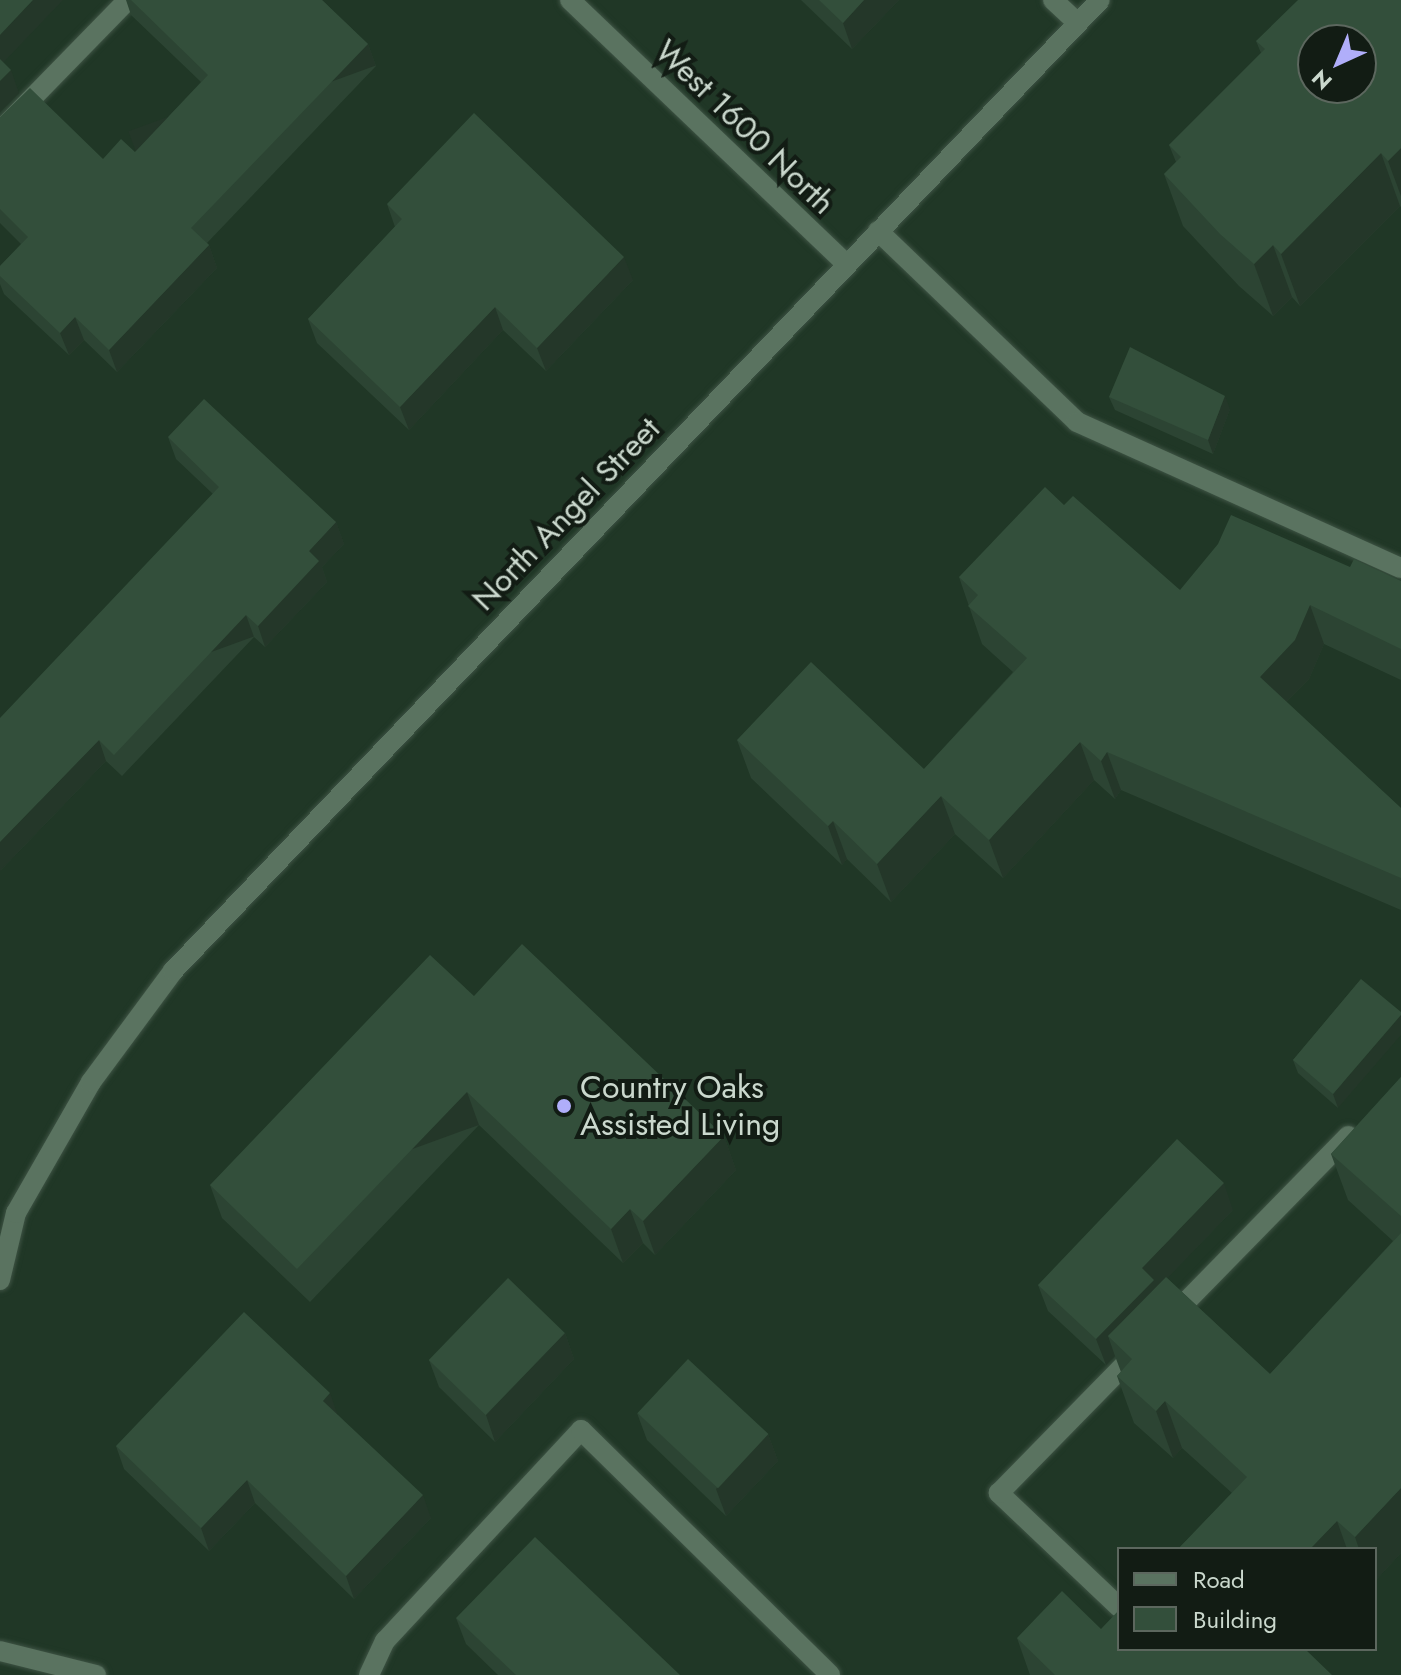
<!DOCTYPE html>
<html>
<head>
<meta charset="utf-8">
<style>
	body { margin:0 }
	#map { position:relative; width:1401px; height:1675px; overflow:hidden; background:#203726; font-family:Jost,sans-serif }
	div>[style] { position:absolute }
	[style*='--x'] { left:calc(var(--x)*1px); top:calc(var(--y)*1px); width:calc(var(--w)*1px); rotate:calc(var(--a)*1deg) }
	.roads { filter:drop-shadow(0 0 2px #3e5344) drop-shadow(0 0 2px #3e5344) }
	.lane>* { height:20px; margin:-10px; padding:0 10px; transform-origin:10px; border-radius:10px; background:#5a7360 }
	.street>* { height:20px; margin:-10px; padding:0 10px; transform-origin:10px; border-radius:10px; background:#5a7360 }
	.wall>* { inset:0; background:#2c4433 }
	.shaded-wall>* { inset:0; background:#243729; transform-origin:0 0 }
	.building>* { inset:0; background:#334f3b; transform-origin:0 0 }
	.dots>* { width:22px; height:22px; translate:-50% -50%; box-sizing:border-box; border:4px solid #121c14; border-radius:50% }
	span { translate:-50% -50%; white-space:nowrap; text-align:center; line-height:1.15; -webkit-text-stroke:8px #121c14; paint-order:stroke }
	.street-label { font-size:32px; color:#cad8cd }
	.poi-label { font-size:32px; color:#cad8cd }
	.left { translate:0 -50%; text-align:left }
	.legend { position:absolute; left:1117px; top:1547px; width:260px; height:104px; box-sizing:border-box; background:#121c14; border:2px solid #5c675e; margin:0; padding:10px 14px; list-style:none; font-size:24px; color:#cad8cd }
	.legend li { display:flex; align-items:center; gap:16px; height:40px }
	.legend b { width:40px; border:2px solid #5c675e }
	.north { position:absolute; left:1297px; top:24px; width:80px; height:80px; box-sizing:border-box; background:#121c14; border:2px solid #5c675e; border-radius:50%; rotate:224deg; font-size:22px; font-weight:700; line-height:32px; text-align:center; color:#cad8cd }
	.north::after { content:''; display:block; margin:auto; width:28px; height:36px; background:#b0aefa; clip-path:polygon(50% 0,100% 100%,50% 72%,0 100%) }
</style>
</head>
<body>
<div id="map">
	<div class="roads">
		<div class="lane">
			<i style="--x:1053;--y:0;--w:34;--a:43"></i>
			<i style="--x:0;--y:131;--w:183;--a:-45.7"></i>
			<i style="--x:878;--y:231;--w:276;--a:43.8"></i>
			<i style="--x:1077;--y:422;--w:355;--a:24.3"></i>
			<i style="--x:1172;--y:1316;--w:252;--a:-45.6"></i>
			<i style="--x:1119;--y:1607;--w:166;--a:-136.5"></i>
			<i style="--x:999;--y:1493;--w:199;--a:-45.6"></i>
			<i style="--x:369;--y:1675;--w:38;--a:-65"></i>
			<i style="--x:385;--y:1641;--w:288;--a:-47.1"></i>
			<i style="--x:581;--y:1430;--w:349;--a:44.5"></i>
		</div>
		<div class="street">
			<i style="--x:570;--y:0;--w:381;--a:43.7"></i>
			<i style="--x:0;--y:1280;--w:69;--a:-76.6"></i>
			<i style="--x:16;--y:1213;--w:151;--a:-60.2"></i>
			<i style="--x:91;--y:1082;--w:138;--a:-53.5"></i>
			<i style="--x:173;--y:971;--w:1342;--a:-46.33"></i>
			<i style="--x:0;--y:1651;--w:99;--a:14"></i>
		</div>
	</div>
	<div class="wall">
		<i style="clip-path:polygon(126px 0,322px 0,368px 44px,376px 66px,207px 243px,209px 245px,217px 268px,117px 372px,84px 340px,69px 355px,4px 294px,0 284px,0 266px,21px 244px,0 223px,0 117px,103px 159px,135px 152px,201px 82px,131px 15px)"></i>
		<i style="clip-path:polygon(801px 0,899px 0,852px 49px)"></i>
		<i style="clip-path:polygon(1401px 0,1401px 207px,1400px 206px,1300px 306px,1292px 297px,1273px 316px,1239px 286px,1183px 226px,1164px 174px,1176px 162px,1169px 145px,1261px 53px,1256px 41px)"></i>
		<i style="clip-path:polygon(387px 204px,633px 280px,546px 371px,503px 330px,409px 430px,317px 343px,308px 319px,395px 227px)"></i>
		<i style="clip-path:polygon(1109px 397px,1230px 409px,1213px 454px,1115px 410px)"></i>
		<i style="clip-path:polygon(168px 437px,336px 522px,344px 544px,322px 567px,327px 582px,265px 647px,254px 637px,122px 776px,106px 761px,0 871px,213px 494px,176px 459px)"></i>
		<i style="clip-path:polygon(1064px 505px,1180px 590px,1350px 567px,1401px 581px,1401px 680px,1324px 644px,1309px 679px,1286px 702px,1401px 808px,1401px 910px,1121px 790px,1115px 799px,1094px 780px,1003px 878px,955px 834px,891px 902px,847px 859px,842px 865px,751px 778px,737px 740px,924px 769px,1013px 672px,982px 644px,959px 577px)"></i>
		<i style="clip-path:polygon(1361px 979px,1338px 1108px,1298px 1073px,1293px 1060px)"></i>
		<i style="clip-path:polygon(474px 996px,724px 1136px,736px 1170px,655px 1255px,643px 1243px,623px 1263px,479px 1125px,310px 1302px,222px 1218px,210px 1185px)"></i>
		<i style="clip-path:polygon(1401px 1077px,1401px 1553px,1375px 1581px,1375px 1549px,1178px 1549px,1232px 1493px,1182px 1448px,1173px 1458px,1134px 1423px,1117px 1376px,1121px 1372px,1115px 1356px,1106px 1365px,1048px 1311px,1038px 1285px,1233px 1210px,1167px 1278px,1270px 1374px,1393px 1241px,1348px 1200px,1331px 1154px)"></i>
		<i style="clip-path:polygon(565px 1333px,574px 1359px,495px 1442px,439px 1387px,429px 1360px)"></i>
		<i style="clip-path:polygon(637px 1413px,768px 1434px,778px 1461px,726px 1516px,647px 1440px)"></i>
		<i style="clip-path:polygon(338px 1415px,431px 1518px,354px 1599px,255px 1503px,209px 1551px,124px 1469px,116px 1446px)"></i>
		<i style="clip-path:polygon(456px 1618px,680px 1675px,498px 1675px,466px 1644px)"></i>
		<i style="clip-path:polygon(1101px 1629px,1119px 1649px,1332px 1675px,1030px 1675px,1017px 1638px)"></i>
	</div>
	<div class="shaded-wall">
		<i style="clip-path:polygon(33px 0,63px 0,0 66px,0 35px)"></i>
		<i style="clip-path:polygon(864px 0,899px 0,852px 49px,843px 23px)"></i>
		<i style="left:368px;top:44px;width:23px;height:255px;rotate:70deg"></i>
		<i style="clip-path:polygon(11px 70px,19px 93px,0 112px,0 81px)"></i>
		<i style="clip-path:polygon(1401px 148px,1401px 196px,1388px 161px)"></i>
		<i style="clip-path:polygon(1381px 153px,1400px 206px,1300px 306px,1281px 254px)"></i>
		<i style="clip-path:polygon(209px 245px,217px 268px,117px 372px,109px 350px)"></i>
		<i style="clip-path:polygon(1273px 245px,1292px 297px,1273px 316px,1254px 264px)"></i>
		<i style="clip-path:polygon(624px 257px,633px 280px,546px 371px,537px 348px)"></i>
		<i style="clip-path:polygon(495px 307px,503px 330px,409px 430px,400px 407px)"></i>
		<i style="clip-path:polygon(75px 317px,84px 340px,69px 355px,60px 333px)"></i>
		<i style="clip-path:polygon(1225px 396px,1230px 409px,1213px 454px,1208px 440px)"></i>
		<i style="clip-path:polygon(336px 522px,344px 544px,322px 567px,327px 582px,265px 647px,258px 626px,309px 551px)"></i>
		<i style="clip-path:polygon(1310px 605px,1324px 644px,1309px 679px,1273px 715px,1260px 677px)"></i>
		<i style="left:246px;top:615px;width:23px;height:192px;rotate:70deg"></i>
		<i style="clip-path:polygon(99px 740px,106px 761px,0 871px,0 842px)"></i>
		<i style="clip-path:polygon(1080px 742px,1094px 780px,1003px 878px,989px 840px)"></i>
		<i style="clip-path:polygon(1107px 752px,1121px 790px,1115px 799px,1101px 761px)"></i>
		<i style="clip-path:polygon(941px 796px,955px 834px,891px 902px,877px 864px)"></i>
		<i style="clip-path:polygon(833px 821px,847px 859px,842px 865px,828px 826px)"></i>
		<i style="clip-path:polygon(1401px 1015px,1401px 1035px,1338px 1108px,1333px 1094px)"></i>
		<i style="left:467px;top:1092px;width:35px;height:245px;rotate:70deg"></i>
		<i style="clip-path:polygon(724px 1136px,736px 1170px,655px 1255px,643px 1221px)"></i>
		<i style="clip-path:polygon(1224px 1183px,1233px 1210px,1157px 1289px,1108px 1336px,1115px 1356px,1106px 1365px,1096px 1339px,1142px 1268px)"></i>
		<i style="clip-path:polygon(630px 1209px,643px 1243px,623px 1263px,611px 1229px)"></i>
		<i style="clip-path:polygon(565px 1333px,574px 1359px,495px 1442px,486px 1415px)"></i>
		<i style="clip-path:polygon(330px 1393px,338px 1416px,323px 1401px)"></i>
		<i style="clip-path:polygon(1165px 1401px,1182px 1448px,1173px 1458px,1156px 1411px)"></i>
		<i style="clip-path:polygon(768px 1434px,778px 1461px,726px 1516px,716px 1489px)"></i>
		<i style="clip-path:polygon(247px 1480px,255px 1503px,209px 1551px,201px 1528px)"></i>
		<i style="clip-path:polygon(1401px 1488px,1401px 1553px,1375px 1581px,1375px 1549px,1359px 1549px,1355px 1537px)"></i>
		<i style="clip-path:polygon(423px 1495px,431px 1518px,354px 1599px,346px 1576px)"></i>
		<i style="clip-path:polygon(1337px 1521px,1347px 1549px,1310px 1549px)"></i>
	</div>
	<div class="building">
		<i style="clip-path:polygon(0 0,33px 0,0 35px)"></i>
		<i style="clip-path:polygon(131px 0,322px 0,368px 44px,191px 228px,209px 245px,109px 350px,75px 317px,60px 333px,0 276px,0 266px,28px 237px,0 209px,0 117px,30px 88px,103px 159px,121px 139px,135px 152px,208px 75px)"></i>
		<i style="clip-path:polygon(819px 0,864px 0,843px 23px)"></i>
		<i style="clip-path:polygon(evenodd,1298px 0,1401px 0,1401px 148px,1388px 161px,1381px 153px,1281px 254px,1273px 245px,1254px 264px,1220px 234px,1164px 174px,1181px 157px,1169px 145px,1265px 49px,1256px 41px,1298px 0,1313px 40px,1361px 40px,1361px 88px,1313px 88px,1313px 40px)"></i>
		<i style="clip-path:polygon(0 59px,11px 70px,0 81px)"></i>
		<i style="clip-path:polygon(474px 113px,624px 257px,537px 348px,495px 307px,400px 407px,308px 319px,402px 219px,387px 204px)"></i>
		<i style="clip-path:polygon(1130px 347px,1225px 396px,1208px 440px,1109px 397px)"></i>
		<i style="clip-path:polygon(204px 399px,336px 522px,309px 551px,319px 561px,258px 626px,246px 615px,114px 755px,99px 740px,0 842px,0 718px,219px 487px,168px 437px)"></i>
		<i style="clip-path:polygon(1045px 487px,1064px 505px,1073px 496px,1180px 590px,1218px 544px,1231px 515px,1350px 567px,1354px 559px,1401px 581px,1401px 649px,1310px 605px,1295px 640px,1260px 677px,1401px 808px,1401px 878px,1107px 752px,1101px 761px,1080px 742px,989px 840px,941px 796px,877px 864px,833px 821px,828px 826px,737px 740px,811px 662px,924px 769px,1027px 658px,968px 606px,978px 595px,959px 577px)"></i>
		<i style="clip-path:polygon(522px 944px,724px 1136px,643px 1221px,630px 1209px,611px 1229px,467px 1092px,297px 1269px,210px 1185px,430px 955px,474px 996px)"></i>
		<i style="clip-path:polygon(1361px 979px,1401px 1012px,1401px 1015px,1333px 1094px,1293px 1060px)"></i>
		<i style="clip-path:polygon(1401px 1077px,1401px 1216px,1331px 1154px)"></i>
		<i style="clip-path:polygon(1177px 1139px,1224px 1183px,1142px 1268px,1154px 1280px,1096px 1339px,1038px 1285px)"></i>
		<i style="clip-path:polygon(1401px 1233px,1401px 1488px,1355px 1537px,1337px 1521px,1310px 1549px,1178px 1549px,1247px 1477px,1165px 1401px,1156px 1411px,1117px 1376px,1132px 1359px,1108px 1336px,1166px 1277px,1270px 1374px)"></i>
		<i style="left:508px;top:1278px;width:79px;height:114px;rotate:44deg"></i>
		<i style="clip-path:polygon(244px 1312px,330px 1393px,323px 1401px,423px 1495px,346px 1576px,247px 1480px,201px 1528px,116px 1446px)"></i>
		<i style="left:688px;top:1359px;width:110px;height:74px;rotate:43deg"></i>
		<i style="clip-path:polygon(535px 1537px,680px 1675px,516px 1675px,456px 1618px)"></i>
		<i style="clip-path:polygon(1062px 1591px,1101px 1629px,1119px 1610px,1119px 1649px,1305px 1649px,1332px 1675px,1055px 1675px,1017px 1638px)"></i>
	</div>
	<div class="dots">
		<i style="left:564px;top:1106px;background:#b0aefa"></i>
	</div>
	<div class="street-label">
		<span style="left:745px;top:127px;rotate:44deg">West 1600 North</span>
		<span style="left:566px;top:514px;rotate:-46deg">North Angel Street</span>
	</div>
	<div class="poi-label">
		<span class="left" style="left:580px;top:1106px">Country Oaks<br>Assisted Living</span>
	</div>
	<ul class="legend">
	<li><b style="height:10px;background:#5a7360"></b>Road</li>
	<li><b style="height:22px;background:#334f3b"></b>Building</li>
	</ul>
	<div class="north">N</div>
</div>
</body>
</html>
